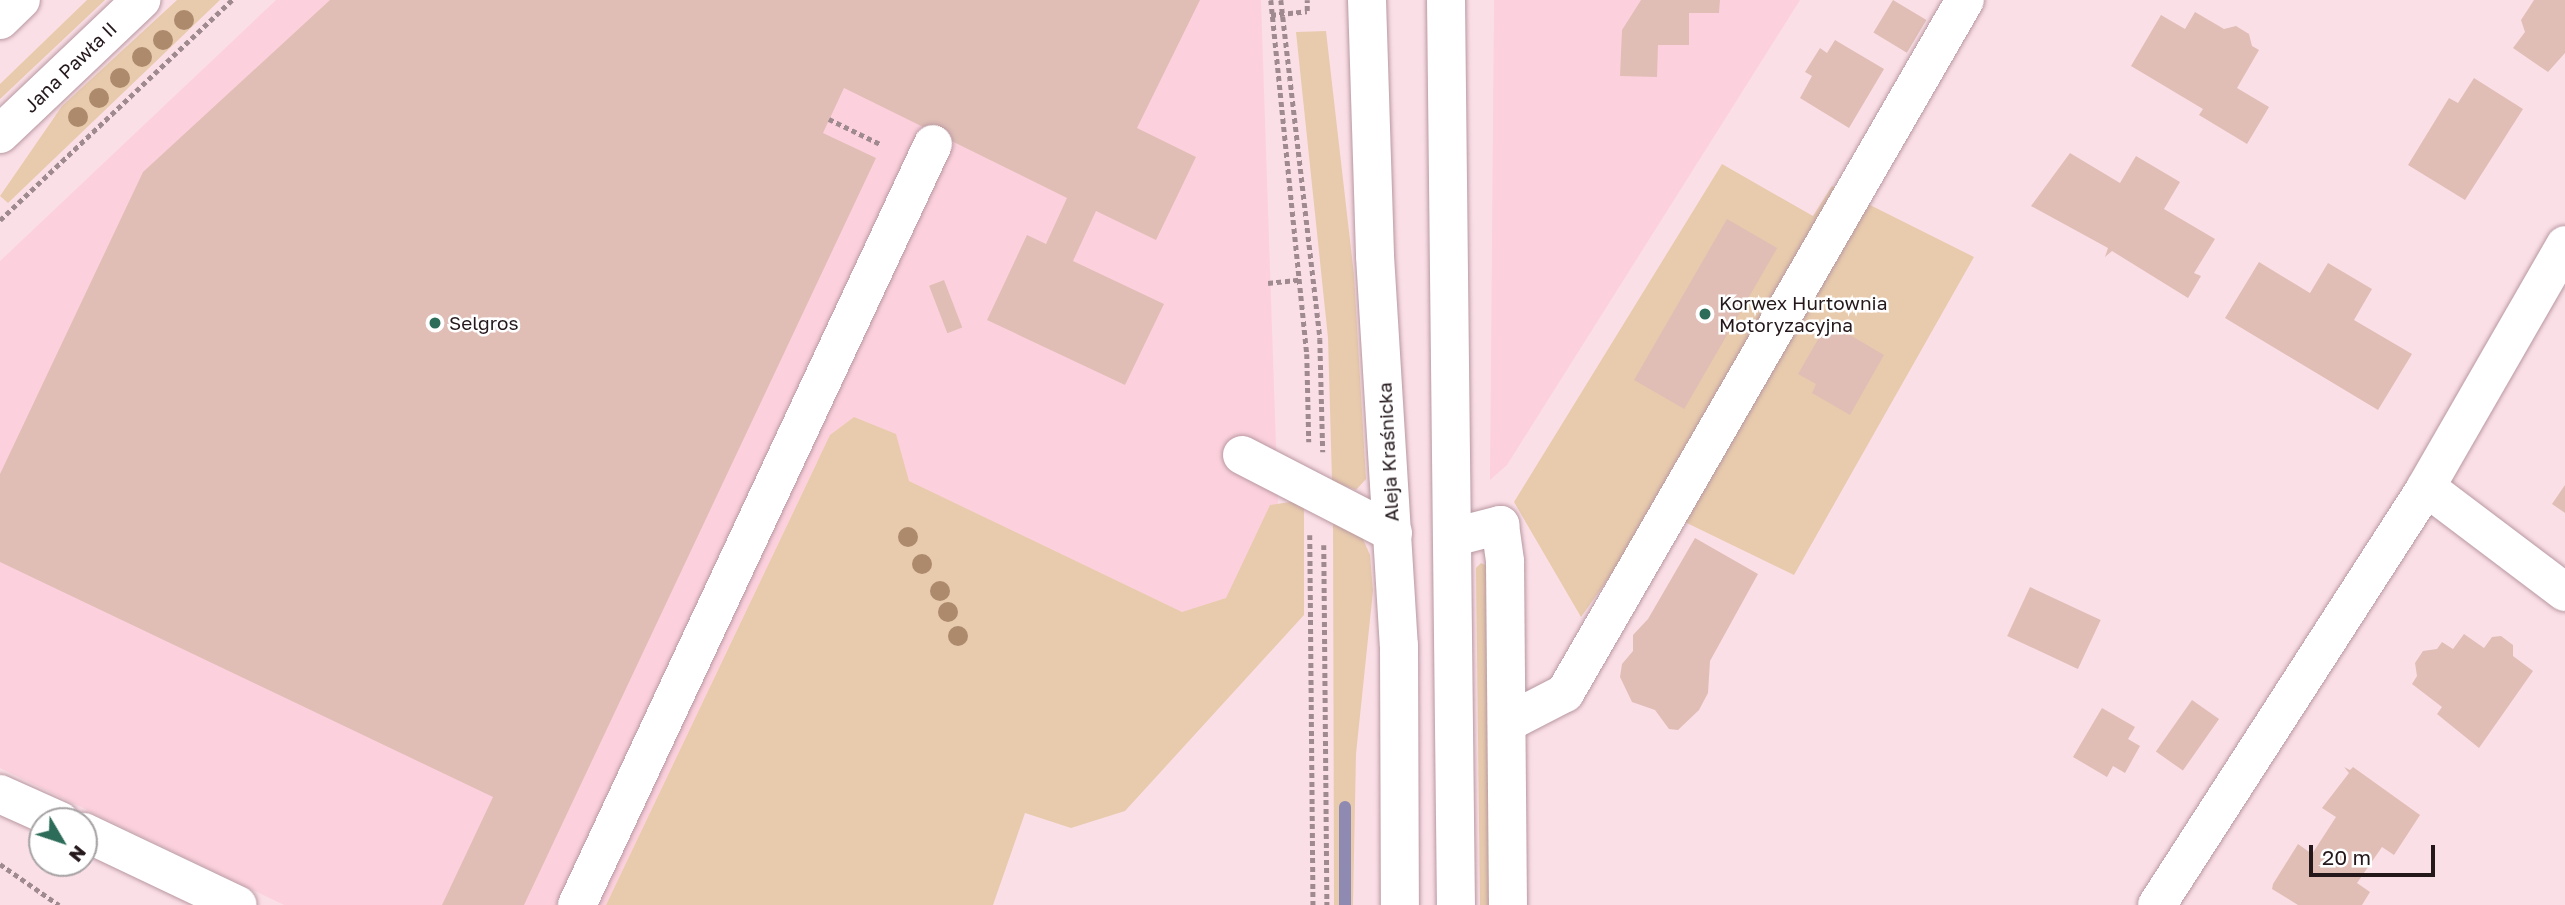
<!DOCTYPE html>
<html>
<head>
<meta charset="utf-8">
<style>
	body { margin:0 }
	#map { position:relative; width:2565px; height:905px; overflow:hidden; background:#fbdfe7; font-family:"Golos Text",sans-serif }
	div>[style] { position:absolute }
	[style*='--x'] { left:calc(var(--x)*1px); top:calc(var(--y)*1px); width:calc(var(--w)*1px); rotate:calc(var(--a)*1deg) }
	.built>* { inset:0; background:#fcd1dd }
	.green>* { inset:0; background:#e8cbad }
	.stream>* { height:12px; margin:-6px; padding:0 6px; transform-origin:6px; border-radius:6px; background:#8f8ab2 }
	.building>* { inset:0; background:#e0beb6; transform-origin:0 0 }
	.path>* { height:4.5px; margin-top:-2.25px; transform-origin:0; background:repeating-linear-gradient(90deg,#9f8a90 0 5px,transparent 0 8.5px) }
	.roads { filter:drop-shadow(0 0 2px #b898a1) drop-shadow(0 0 2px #b898a1) }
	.minor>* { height:38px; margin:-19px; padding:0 19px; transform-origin:19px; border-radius:19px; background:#fff }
	.major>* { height:38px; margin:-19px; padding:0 19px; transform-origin:19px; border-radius:19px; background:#fff }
	.trees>* { width:20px; height:20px; margin:-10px; border-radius:50%; background:#ae8a6d }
	.dots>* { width:19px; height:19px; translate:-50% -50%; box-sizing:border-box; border:4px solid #fff; border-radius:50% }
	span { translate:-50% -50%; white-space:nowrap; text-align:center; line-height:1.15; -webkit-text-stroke:5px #fff; paint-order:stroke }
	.street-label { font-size:19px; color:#24181b }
	.poi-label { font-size:19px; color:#24181b }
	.left { translate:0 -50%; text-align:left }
	.north { position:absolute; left:28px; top:807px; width:70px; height:70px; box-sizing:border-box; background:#fff; border:2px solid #a7a3a4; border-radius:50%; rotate:129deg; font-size:19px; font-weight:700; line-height:28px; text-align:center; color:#24181b }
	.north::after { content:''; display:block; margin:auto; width:24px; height:32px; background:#2c6c59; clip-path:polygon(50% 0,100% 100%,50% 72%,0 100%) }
	.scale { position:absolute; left:2309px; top:845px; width:126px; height:32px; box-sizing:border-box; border:4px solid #24181b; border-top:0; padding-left:9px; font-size:21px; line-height:24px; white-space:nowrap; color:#24181b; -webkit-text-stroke:5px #fff; paint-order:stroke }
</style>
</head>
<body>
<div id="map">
	<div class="built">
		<i style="clip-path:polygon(276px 0,1261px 0,1282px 625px,1119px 800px,817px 462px,606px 905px,284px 905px,0 768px,0 261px)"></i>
		<i style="clip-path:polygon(1494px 0,1800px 0,1507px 465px,1490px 480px)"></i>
	</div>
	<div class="green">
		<i style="clip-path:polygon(87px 0,105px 0,0 99px,0 84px)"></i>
		<i style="clip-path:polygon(177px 0,220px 0,8px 203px,0 196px,62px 106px)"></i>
		<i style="clip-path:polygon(1326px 31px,1354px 275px,1366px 479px,1356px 490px,1332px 481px,1328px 338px,1296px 32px)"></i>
		<i style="clip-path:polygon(1722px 164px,1813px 216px,1832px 186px,1974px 257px,1794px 575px,1658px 509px,1581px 617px,1514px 502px)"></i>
		<i style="clip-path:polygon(854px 417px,896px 434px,909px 481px,1182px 612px,1226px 598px,1270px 505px,1297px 501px,1304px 506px,1304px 615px,1125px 811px,1071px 828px,1025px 813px,993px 905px,606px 905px,830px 435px)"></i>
		<i style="clip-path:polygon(1333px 517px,1362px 537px,1370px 555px,1373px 591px,1356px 754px,1353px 905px,1334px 905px)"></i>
		<i style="clip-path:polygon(1481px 563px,1487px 566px,1494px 905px,1480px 905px,1476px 568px)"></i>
	</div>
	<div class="stream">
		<i style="--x:1345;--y:905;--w:98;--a:-90"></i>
	</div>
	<div class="building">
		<i style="clip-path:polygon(330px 0,1200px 0,1137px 128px,1196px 157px,1156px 240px,1096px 211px,1073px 261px,1164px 304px,1125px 385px,987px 320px,1027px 235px,1046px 244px,1067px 198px,844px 88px,823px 133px,876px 158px,524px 905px,442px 905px,493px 797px,0 562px,0 474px,143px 172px)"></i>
		<i style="clip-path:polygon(1641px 0,1720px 0,1719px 13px,1689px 13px,1689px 45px,1658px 45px,1657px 77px,1620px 76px,1622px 30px)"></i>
		<i style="left:1893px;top:0;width:39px;height:38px;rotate:31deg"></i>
		<i style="clip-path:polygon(2534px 0,2565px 0,2565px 53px,2548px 72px,2513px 48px,2525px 32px,2521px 20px)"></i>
		<i style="clip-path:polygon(2195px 12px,2224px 29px,2236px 26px,2249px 34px,2252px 46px,2259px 50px,2237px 88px,2269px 107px,2247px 144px,2199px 115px,2203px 109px,2131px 66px,2161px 15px,2185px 29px)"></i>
		<i style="clip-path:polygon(1835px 40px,1884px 69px,1849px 128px,1800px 98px,1812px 76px,1805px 72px,1820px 48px,1827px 53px)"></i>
		<i style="clip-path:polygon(2474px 78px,2523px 109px,2465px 200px,2408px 165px,2449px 98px,2458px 103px)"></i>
		<i style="clip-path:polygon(2070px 153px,2120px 183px,2136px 156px,2180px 182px,2164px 209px,2215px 239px,2194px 273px,2201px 276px,2188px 298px,2112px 251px,2105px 257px,2108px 248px,2031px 206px)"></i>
		<i style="left:1727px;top:219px;width:58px;height:186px;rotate:30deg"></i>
		<i style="clip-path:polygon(2259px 262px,2310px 293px,2328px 263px,2372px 289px,2354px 320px,2412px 354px,2378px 410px,2225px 318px)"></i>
		<i style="left:944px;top:280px;width:51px;height:16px;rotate:69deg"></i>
		<i style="clip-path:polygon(1828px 322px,1884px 355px,1850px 415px,1812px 393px,1816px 384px,1798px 374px)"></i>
		<i style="clip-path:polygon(2565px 485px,2565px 513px,2552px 504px)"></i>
		<i style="clip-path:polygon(1695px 538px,1758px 574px,1710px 661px,1708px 693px,1699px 710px,1678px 730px,1669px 729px,1655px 710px,1632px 702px,1620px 677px,1622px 664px,1633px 651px,1633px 635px,1648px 619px)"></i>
		<i style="left:2030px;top:587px;width:78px;height:54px;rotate:25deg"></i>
		<i style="clip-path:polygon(2464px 634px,2484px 648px,2492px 637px,2501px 636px,2513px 645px,2513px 656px,2533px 671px,2479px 748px,2437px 714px,2442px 707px,2412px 684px,2417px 676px,2415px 663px,2423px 651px,2437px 649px,2442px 642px,2453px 649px)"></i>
		<i style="left:2192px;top:700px;width:33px;height:63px;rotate:35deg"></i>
		<i style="clip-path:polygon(2102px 708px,2135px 727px,2128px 739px,2140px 746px,2125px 773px,2113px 766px,2107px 777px,2073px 757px)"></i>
		<i style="clip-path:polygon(2344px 767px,2350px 770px,2353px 767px,2420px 815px,2394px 855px,2382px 847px,2357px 883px,2370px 892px,2362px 905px,2298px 905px,2272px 889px,2273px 884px,2298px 844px,2312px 854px,2336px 817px,2322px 808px,2349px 773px)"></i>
	</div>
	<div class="path">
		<i style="--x:1271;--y:0;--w:356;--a:84.2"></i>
		<i style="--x:1307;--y:354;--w:88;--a:88.7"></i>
		<i style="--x:1281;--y:0;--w:341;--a:83.4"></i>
		<i style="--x:1320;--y:339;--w:113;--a:88.5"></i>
		<i style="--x:1271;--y:15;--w:36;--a:-6"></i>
		<i style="--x:1307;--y:11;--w:11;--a:-90"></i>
		<i style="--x:829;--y:119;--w:57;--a:26.1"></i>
		<i style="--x:0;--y:220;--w:320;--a:-43.5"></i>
		<i style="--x:1268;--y:283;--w:31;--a:-6"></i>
		<i style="--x:1310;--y:535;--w:370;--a:89.5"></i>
		<i style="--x:1324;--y:545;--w:360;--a:89.5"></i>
		<i style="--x:0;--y:864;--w:72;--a:34.8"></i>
	</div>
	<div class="roads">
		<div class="minor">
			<i style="--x:1242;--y:455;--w:170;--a:27.3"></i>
			<i style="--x:2426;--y:487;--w:174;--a:37.1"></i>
			<i style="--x:1454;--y:537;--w:48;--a:-14.6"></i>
			<i style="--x:1500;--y:525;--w:37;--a:82"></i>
			<i style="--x:1505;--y:562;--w:343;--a:89.5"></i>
			<i style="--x:1507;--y:723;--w:65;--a:-27.3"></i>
			<i style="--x:1565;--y:693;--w:800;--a:-60.01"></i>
			<i style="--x:0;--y:794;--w:66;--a:24.2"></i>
			<i style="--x:84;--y:832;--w:170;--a:25.4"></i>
			<i style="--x:577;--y:905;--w:840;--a:-64.93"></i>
			<i style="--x:2157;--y:905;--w:497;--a:-57.2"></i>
			<i style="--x:2426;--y:487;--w:279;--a:-60.1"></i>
		</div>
		<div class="major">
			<i style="--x:1367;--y:0;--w:256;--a:88.2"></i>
			<i style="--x:1375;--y:256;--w:390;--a:86.5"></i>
			<i style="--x:1399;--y:645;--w:260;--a:89.8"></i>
			<i style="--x:1446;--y:0;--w:905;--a:89.37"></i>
			<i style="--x:0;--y:20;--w:29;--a:-44"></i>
			<i style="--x:0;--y:134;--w:195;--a:-43.5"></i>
		</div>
	</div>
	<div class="trees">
		<i style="left:184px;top:20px"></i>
		<i style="left:163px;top:40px"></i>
		<i style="left:142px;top:57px"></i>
		<i style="left:120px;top:78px"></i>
		<i style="left:99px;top:98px"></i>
		<i style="left:78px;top:117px"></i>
		<i style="left:908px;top:537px"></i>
		<i style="left:922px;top:564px"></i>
		<i style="left:940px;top:591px"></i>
		<i style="left:948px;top:612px"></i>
		<i style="left:958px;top:636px"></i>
	</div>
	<div class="dots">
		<i style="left:1705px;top:314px;background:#2c6c59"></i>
		<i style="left:435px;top:323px;background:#2c6c59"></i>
	</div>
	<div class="street-label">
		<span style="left:70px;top:67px;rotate:-44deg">Jana Pawła II</span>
		<span style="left:1388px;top:452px;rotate:-93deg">Aleja Kraśnicka</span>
	</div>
	<div class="poi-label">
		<span class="left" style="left:1719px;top:314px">Korwex Hurtownia<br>Motoryzacyjna</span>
		<span class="left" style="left:449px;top:323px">Selgros</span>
	</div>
	<div class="north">N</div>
	<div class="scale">20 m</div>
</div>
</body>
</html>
